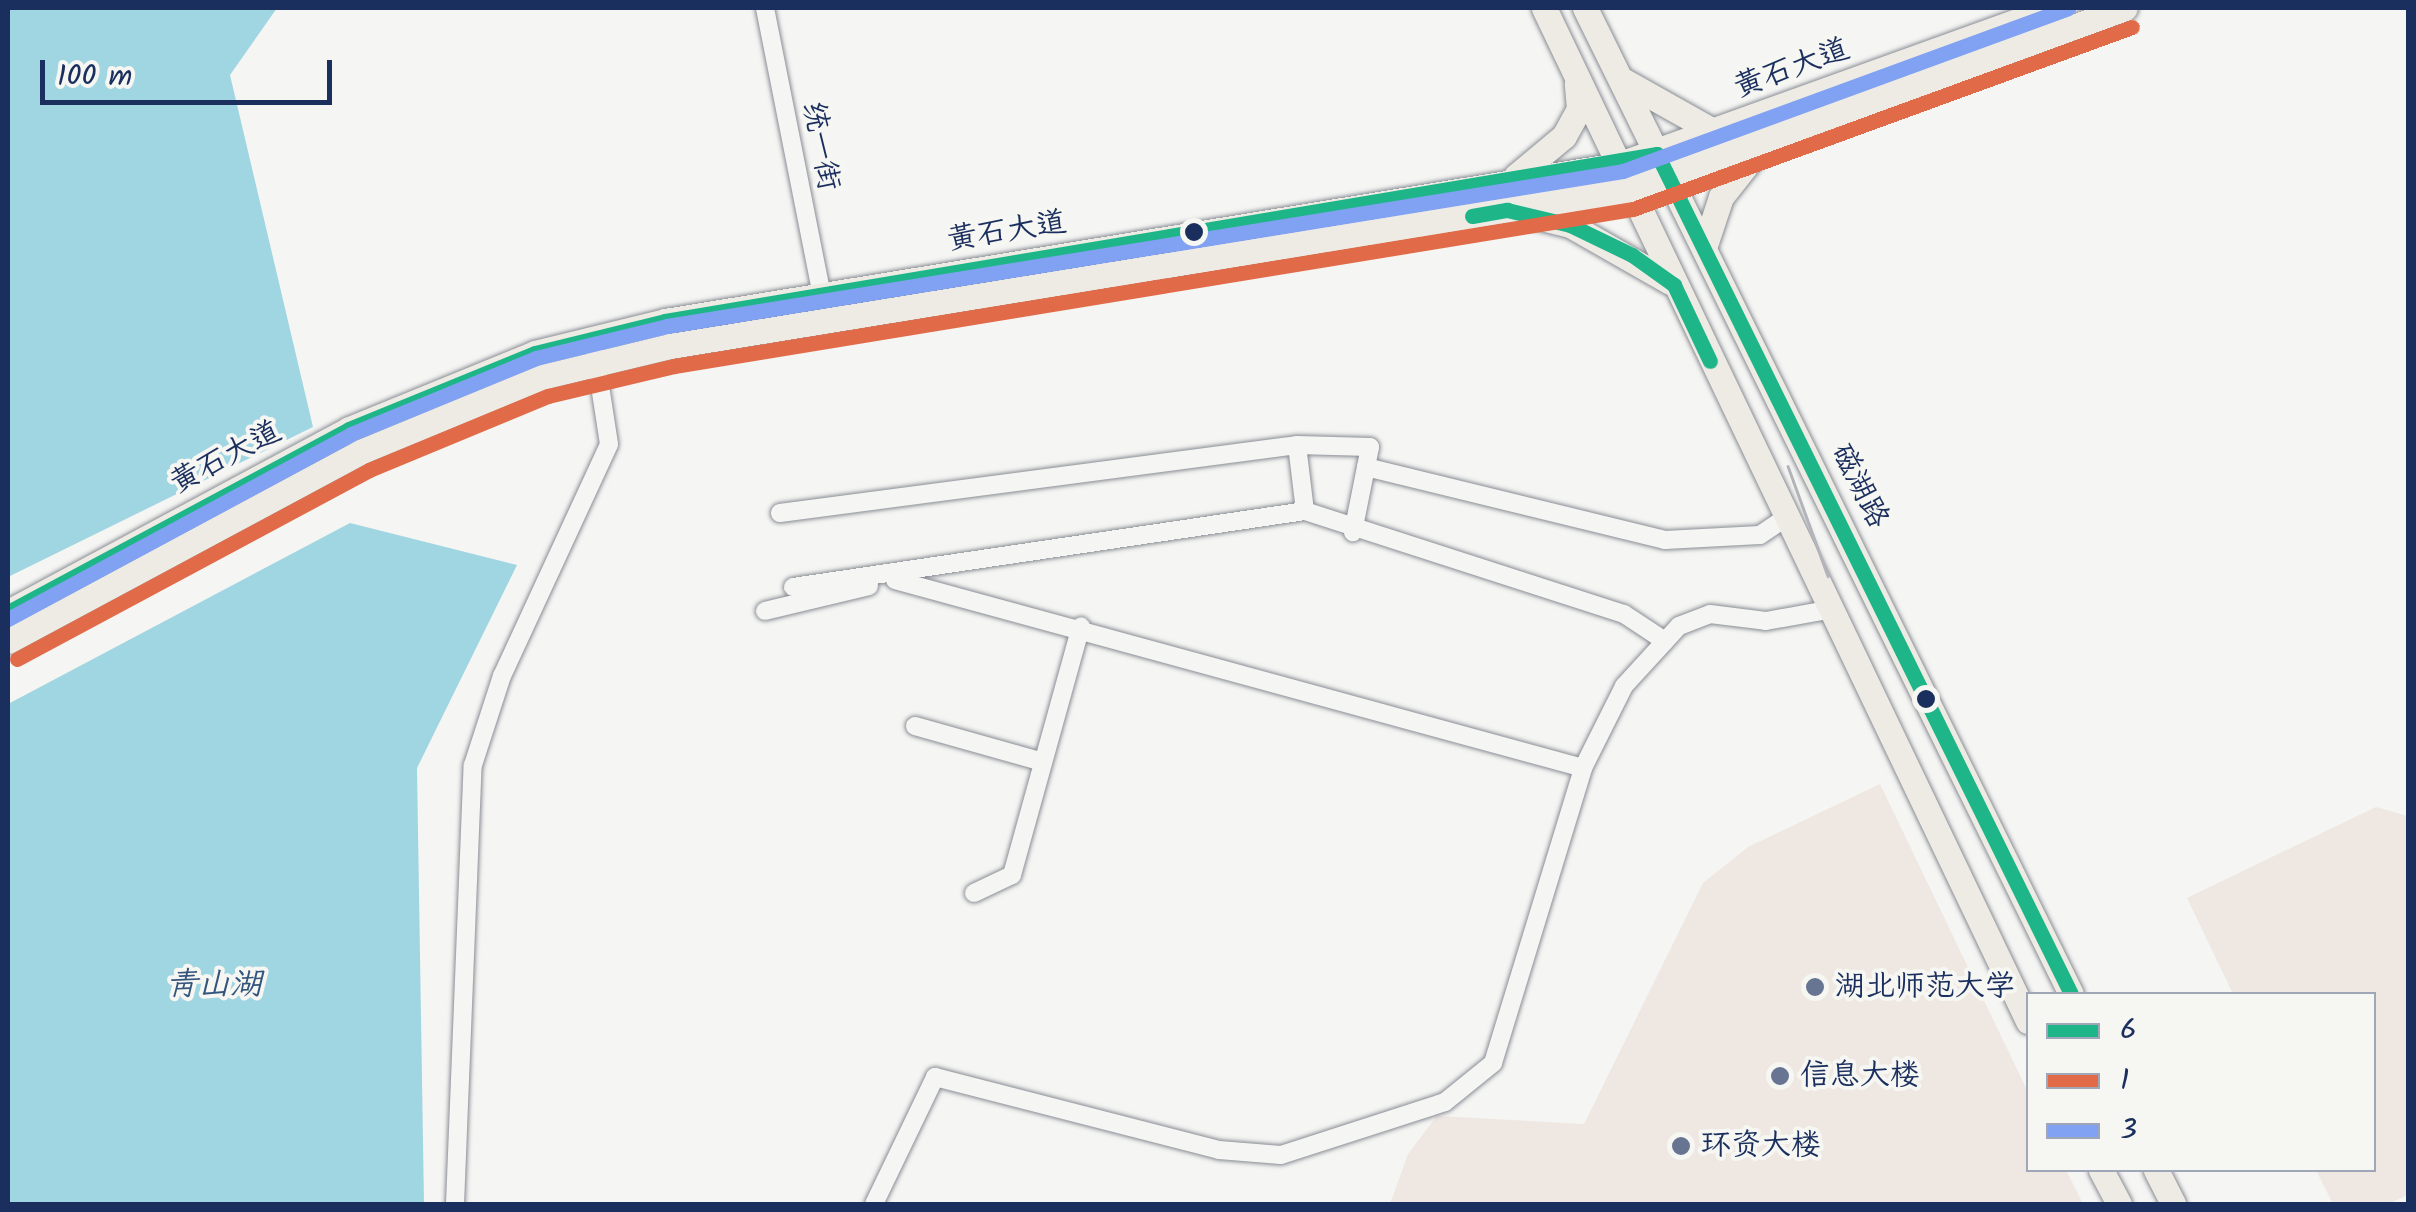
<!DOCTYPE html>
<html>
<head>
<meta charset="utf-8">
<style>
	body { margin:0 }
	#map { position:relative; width:2416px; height:1212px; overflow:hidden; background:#f5f5f3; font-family:Kalam,"LXGW WenKai TC",sans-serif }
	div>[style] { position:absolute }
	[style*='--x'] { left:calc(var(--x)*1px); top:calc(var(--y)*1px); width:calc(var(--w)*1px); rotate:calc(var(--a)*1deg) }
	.built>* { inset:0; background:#efe7e1 }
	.water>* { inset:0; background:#a0d5e2 }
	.roads { filter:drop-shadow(0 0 2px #898d95) drop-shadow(0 0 2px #898d95) }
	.street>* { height:18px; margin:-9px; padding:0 9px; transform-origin:9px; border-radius:9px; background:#f5f5f3 }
	.primary>* { height:25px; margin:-12.5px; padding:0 12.5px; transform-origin:12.5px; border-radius:12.5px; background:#eeebe4 }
	.tram>* { height:2.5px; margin:-1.25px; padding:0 1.25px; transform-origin:1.25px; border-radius:1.25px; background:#b2b4b9 }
	.bus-1>* { height:15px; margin:-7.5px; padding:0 7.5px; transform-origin:7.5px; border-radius:7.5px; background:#1eb589 }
	.bus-2>* { height:15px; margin:-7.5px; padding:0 7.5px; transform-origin:7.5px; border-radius:7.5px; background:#e16b48 }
	.bus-3>* { height:15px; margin:-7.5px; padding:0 7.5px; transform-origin:7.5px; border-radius:7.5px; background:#81a2f2 }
	.dots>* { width:28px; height:28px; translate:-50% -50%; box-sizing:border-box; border:5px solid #f6f6f2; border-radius:50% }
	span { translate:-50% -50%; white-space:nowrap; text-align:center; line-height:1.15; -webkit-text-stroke:8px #f6f6f2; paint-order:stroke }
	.street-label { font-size:30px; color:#1b2f5e }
	.poi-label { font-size:30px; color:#1b2f5e }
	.left { translate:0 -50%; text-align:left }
	.water-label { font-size:32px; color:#33557d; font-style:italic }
	.frame { position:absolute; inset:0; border:10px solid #1b2f5e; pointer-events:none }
	.legend { position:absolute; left:2026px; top:992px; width:350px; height:180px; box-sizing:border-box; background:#f6f6f2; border:2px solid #9ea6b7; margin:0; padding:12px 18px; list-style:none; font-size:30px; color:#1b2f5e }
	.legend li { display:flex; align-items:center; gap:20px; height:50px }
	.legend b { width:50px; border:2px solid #9ea6b7 }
	.scale { position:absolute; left:40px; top:60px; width:292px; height:45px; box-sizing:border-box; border:5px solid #1b2f5e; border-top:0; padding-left:12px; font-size:30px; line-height:35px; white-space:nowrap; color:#1b2f5e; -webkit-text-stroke:8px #f6f6f2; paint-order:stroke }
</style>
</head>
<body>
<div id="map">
	<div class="built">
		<i style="clip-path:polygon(1880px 784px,2028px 1092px,2028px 1170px,2066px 1170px,2083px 1204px,1390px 1204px,1408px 1154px,1437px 1116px,1584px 1124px,1703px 883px,1748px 847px)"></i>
		<i style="clip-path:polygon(2376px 807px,2408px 816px,2408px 1195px,2388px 1204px,2333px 1204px,2316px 1170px,2374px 1170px,2374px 994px,2233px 994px,2187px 898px)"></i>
	</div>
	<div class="water">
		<i style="clip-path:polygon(8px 8px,277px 8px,230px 75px,313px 427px,8px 577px)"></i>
		<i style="clip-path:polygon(350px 523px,517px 565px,417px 768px,424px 1204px,8px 1204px,8px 704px)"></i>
	</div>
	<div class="roads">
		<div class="street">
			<i style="--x:765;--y:8;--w:293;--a:78.8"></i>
			<i style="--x:1366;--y:467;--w:308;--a:13.7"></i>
			<i style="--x:1665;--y:540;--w:95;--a:-3"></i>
			<i style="--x:1760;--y:535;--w:30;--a:-34"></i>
			<i style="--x:1305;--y:511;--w:66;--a:-96.9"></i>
			<i style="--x:1297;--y:445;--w:73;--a:1.6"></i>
			<i style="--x:1370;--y:447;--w:87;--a:101.3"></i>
			<i style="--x:780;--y:513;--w:521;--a:-7.49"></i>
			<i style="--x:895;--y:580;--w:713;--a:15.28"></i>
			<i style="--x:793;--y:587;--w:518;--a:-8.44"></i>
			<i style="--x:1305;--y:511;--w:335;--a:17.9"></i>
			<i style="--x:1624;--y:614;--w:49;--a:33.4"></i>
			<i style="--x:765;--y:611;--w:107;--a:-13.5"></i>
			<i style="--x:915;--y:726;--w:133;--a:15.7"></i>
			<i style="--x:974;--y:893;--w:42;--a:-25.3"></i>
			<i style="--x:1012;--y:875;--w:258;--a:-74.5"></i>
			<i style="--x:455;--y:1204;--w:439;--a:-87.7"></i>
			<i style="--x:473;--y:765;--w:94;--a:-72"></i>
			<i style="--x:502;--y:676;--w:255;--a:-65.2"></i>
			<i style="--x:609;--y:444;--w:91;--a:-98.8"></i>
			<i style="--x:874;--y:1204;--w:141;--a:-64.3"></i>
			<i style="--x:935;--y:1077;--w:293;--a:14.4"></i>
			<i style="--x:1219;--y:1150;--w:62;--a:4.6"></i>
			<i style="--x:1281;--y:1155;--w:172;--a:-17.9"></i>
			<i style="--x:1445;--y:1102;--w:62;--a:-39.1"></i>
			<i style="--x:1493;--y:1063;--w:308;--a:-73"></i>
			<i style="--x:1583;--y:768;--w:92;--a:-63.4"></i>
			<i style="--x:1624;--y:686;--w:81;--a:-47.5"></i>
			<i style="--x:1679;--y:626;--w:33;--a:-21"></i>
			<i style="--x:1710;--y:614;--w:56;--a:7.1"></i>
			<i style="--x:1766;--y:621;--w:63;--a:-10.1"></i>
		</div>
		<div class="primary">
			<i style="--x:1544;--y:8;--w:1123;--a:64.46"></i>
			<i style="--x:1585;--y:8;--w:1099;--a:63.76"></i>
			<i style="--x:1624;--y:81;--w:104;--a:29.3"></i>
			<i style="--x:1516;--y:176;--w:62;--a:-39.8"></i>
			<i style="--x:1564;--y:136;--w:31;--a:-61"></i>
			<i style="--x:1579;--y:109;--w:25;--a:-95"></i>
			<i style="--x:1522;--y:213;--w:49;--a:14"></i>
			<i style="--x:1570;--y:225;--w:115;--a:29.7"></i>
			<i style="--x:1704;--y:248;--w:54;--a:-71.6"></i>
			<i style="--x:1721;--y:197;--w:66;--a:-51.7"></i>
			<i style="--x:8;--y:612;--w:387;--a:-28.2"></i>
			<i style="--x:349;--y:429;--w:201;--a:-22.2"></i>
			<i style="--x:535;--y:353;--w:134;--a:-13.8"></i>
			<i style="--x:665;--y:321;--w:965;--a:-9.31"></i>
			<i style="--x:1617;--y:165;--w:462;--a:-19.8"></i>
			<i style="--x:8;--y:641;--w:400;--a:-28.2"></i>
			<i style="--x:360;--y:452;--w:197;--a:-22.4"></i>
			<i style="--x:542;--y:377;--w:132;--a:-13.6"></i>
			<i style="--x:670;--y:346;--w:971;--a:-9.25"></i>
			<i style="--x:1628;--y:190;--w:529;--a:-20.11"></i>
			<i style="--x:2101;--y:1170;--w:38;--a:62"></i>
			<i style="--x:2156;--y:1170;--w:38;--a:63"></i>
		</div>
	</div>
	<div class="tram">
		<i style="--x:1788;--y:466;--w:117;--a:70"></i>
	</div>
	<div class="bus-1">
		<i style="--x:1472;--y:216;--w:36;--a:-10"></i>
		<i style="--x:1507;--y:210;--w:65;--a:13.4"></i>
		<i style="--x:1570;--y:225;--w:69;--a:25.8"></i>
		<i style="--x:1632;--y:255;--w:52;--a:35.5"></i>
		<i style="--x:1674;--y:285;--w:84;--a:64.7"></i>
		<i style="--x:8;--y:612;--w:387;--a:-28.2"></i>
		<i style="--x:349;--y:429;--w:201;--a:-22.2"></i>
		<i style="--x:535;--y:353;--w:134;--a:-13.8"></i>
		<i style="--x:665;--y:321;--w:1006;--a:-9.56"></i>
		<i style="--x:1657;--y:154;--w:936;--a:63.76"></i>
	</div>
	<div class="bus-2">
		<i style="--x:17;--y:659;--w:400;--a:-28.2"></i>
		<i style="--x:369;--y:470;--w:194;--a:-22.5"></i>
		<i style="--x:548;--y:396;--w:130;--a:-13.4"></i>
		<i style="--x:674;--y:366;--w:972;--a:-9.3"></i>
		<i style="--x:1633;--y:209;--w:531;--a:-20.04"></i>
	</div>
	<div class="bus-3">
		<i style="--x:8;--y:619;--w:390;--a:-28.3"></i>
		<i style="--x:351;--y:434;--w:200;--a:-22.3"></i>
		<i style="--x:536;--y:358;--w:135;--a:-13.7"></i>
		<i style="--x:667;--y:326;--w:968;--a:-9.21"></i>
		<i style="--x:1623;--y:171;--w:474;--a:-20.1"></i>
	</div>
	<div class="dots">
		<i style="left:1194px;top:232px;background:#1b2f5e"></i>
		<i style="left:1926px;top:699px;background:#1b2f5e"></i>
		<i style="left:1815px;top:987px;background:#677492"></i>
		<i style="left:1780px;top:1076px;background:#677492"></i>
		<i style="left:1681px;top:1146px;background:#677492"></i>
	</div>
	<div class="street-label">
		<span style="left:1792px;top:69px;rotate:-20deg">黄石大道</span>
		<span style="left:820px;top:146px;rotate:79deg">统一街</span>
		<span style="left:1007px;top:232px;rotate:-9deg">黄石大道</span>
		<span style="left:226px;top:458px;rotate:-28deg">黄石大道</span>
		<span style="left:1859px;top:486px;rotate:63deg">磁湖路</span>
	</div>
	<div class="poi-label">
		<span class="left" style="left:1835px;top:987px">湖北师范大学</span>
		<span class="left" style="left:1800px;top:1076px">信息大楼</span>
		<span class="left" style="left:1701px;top:1146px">环资大楼</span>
	</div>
	<div class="water-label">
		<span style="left:214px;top:986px">青山湖</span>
	</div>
	<div class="frame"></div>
	<ul class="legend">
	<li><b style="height:12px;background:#1eb589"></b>6</li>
	<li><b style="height:12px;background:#e16b48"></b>1</li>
	<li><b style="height:12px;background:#81a2f2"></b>3</li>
	</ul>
	<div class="scale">100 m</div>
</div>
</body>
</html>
